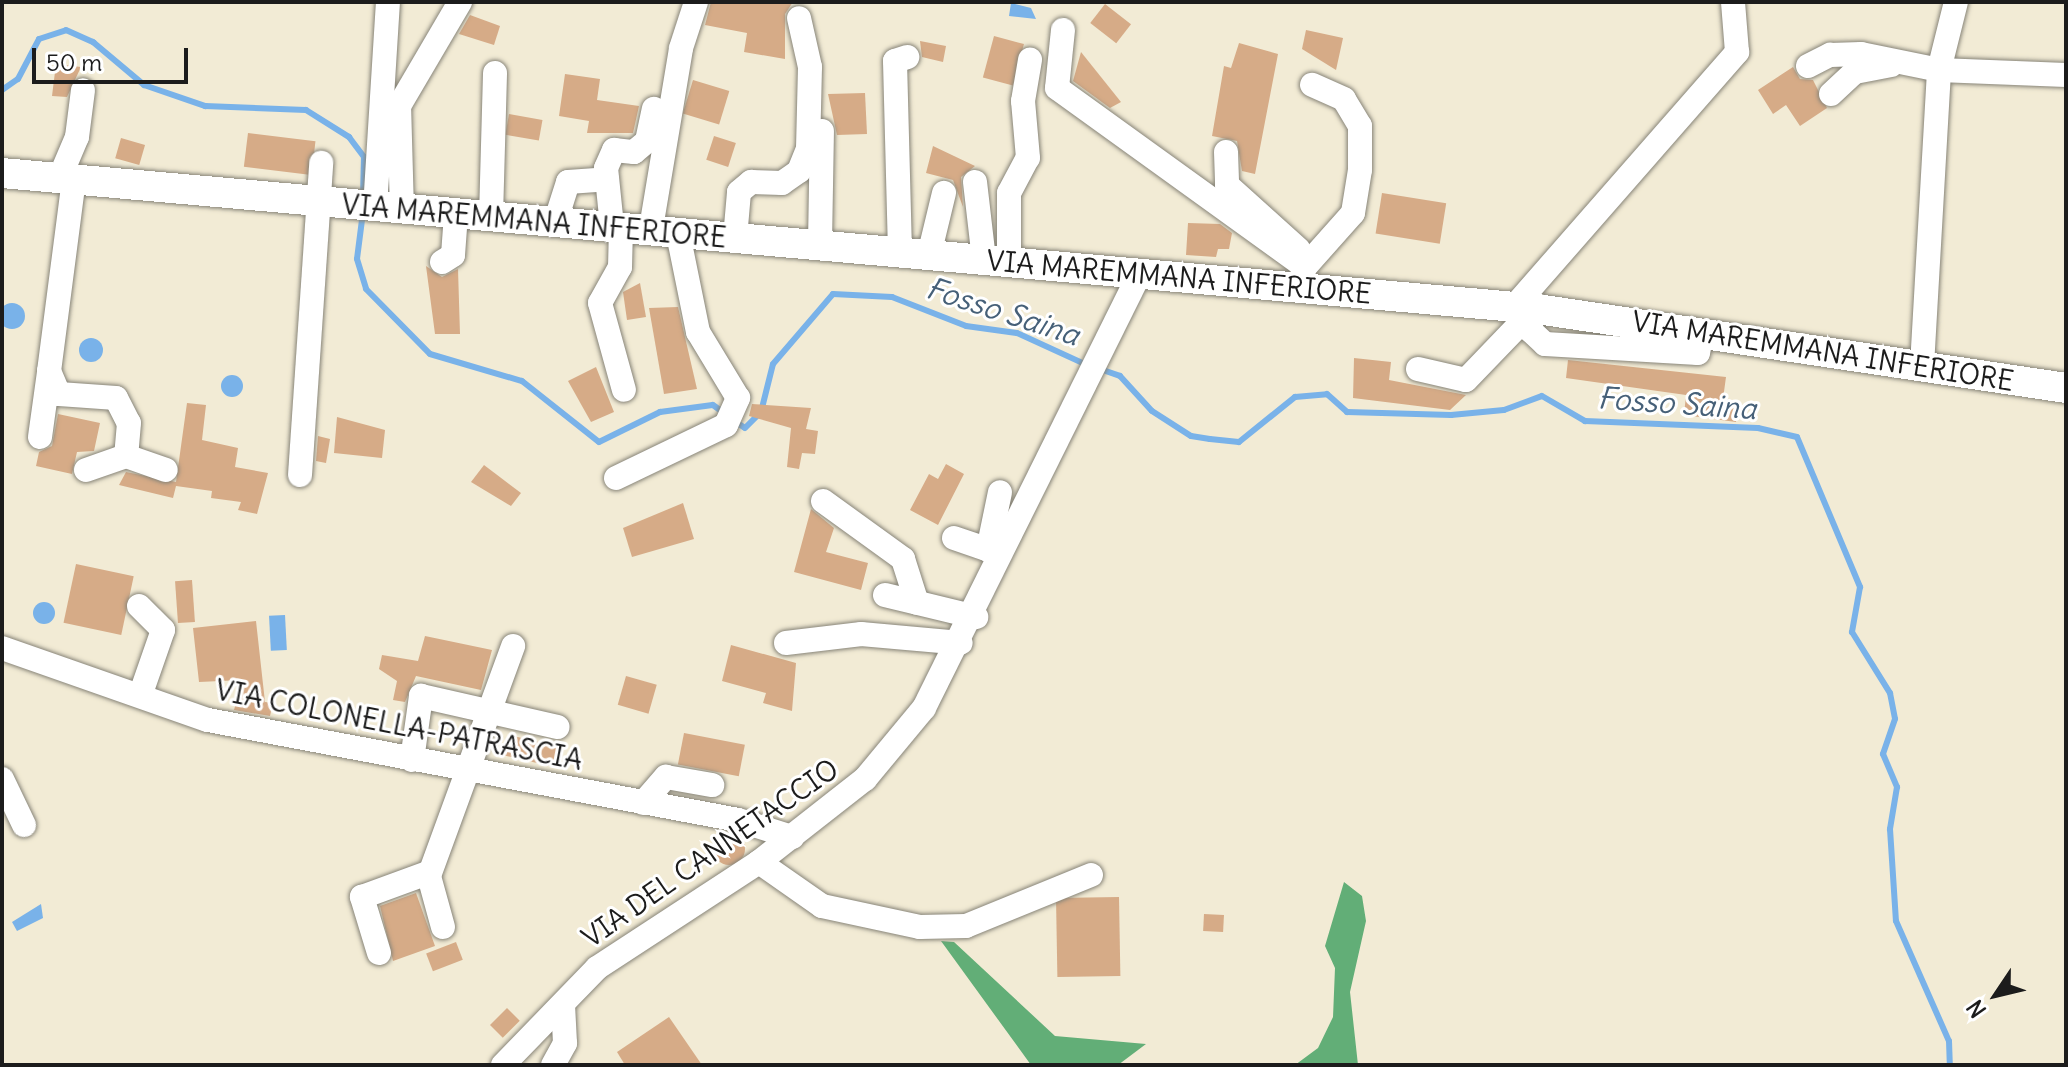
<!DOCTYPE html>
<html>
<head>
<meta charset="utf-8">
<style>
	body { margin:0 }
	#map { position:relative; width:2068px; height:1067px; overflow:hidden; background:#f2ebd5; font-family:Delius,sans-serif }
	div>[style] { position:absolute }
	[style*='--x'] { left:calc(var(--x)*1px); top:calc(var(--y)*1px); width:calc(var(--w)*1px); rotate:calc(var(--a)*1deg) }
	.forest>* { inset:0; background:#62ae77 }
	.water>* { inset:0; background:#79b2e9; transform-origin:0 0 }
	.round { border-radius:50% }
	.stream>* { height:6px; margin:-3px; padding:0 3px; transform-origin:3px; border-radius:3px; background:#79b2e9 }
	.building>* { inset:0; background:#d6ab87; transform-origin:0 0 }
	.roads { filter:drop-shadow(0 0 2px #878478) drop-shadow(0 0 2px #878478) }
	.minor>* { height:24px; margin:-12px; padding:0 12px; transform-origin:12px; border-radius:12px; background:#fff }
	.major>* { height:30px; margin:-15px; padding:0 15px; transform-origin:15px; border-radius:15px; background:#fff }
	span { translate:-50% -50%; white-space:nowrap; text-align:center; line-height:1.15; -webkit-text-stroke:6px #fff; paint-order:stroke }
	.street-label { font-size:28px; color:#1c1c1c }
	.water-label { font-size:30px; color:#466078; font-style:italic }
	.frame { position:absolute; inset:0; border:4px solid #1c1c1c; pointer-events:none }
	.north { position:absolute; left:1956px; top:955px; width:80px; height:80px; -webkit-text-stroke:6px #fff; paint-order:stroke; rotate:235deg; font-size:22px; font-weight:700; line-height:32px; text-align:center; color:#1c1c1c }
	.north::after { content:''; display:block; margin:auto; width:28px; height:36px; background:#1c1c1c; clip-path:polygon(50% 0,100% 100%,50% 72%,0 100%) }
	.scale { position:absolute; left:32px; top:48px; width:156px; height:36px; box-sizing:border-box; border:4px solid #1c1c1c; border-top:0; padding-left:10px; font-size:24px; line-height:28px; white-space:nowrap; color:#1c1c1c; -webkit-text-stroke:6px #fff; paint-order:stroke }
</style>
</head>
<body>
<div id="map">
	<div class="forest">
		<i style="clip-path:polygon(1344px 882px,1362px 896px,1366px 921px,1350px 992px,1358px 1065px,1295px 1065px,1318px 1048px,1333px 1017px,1335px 968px,1325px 946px)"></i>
		<i style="clip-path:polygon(941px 941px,954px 942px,1055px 1036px,1146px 1044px,1118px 1065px,1031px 1065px)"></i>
	</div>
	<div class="water">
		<i style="clip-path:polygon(1011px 3px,1031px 8px,1036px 19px,1009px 16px)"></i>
		<i class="round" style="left:-1px;top:303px;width:26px;height:26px"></i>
		<i class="round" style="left:79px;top:338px;width:24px;height:24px"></i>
		<i class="round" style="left:221px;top:375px;width:22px;height:22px"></i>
		<i class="round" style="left:33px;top:602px;width:22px;height:22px"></i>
		<i style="left:285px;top:615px;width:35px;height:16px;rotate:87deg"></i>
		<i style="clip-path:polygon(41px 904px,43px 918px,17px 931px,12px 922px)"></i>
	</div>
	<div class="stream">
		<i style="--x:2;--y:90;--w:19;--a:-35"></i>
		<i style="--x:18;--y:79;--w:45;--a:-62.3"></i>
		<i style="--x:39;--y:39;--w:28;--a:-18"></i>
		<i style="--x:66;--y:30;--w:30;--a:24"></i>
		<i style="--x:93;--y:42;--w:67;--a:40.1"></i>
		<i style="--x:144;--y:85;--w:65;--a:19"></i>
		<i style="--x:205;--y:106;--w:101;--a:2.3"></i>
		<i style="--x:306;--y:110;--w:51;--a:32.1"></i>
		<i style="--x:349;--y:137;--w:25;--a:53"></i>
		<i style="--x:364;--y:157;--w:40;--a:91.4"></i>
		<i style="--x:363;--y:212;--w:47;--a:97.3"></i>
		<i style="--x:357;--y:259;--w:31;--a:73"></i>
		<i style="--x:366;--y:289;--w:91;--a:45.4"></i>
		<i style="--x:430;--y:354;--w:96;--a:16.4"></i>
		<i style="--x:522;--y:381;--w:98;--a:38.4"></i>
		<i style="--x:599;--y:442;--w:68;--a:-26.2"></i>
		<i style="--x:660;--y:412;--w:53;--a:-7.5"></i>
		<i style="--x:713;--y:405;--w:14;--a:36"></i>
		<i style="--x:1100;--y:369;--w:21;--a:19"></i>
		<i style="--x:1120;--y:376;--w:47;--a:47.6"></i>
		<i style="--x:1152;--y:411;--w:46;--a:32.7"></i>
		<i style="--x:1191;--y:436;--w:19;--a:9"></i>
		<i style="--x:1210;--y:439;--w:29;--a:6"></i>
		<i style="--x:1239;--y:442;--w:72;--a:-38.8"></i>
		<i style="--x:1295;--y:397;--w:32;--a:-5"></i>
		<i style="--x:1327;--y:394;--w:27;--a:42"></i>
		<i style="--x:1347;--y:412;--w:104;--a:1.7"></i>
		<i style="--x:1451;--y:415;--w:53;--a:-5.4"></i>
		<i style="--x:1504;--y:410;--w:40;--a:-20.2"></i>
		<i style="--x:1542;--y:396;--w:50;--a:30.2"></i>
		<i style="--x:1585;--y:421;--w:173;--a:2.3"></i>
		<i style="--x:1758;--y:428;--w:40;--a:13"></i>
		<i style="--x:1797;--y:437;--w:163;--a:67.2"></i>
		<i style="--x:1860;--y:587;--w:46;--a:100.1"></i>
		<i style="--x:1852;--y:632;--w:72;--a:58.1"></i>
		<i style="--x:1890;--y:693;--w:26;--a:79"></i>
		<i style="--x:1895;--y:719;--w:37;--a:109"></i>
		<i style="--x:1883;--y:754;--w:36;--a:67"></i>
		<i style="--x:1897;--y:787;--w:43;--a:99.5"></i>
		<i style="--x:1890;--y:829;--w:92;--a:86.3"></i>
		<i style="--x:1896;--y:921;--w:131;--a:66.2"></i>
		<i style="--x:1949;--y:1041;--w:24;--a:88"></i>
		<i style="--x:733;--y:420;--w:14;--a:34"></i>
		<i style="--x:745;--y:428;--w:23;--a:-45"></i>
		<i style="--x:761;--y:412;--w:49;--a:-76"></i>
		<i style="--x:773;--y:364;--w:92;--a:-49.4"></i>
		<i style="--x:833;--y:294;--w:59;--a:2.9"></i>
		<i style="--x:892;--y:297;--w:79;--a:21.4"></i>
		<i style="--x:966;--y:326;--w:51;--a:7.8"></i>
		<i style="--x:1017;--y:333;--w:79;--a:24.6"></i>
	</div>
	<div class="building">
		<i style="clip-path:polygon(711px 2px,793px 2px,785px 14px,785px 59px,744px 52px,747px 33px,705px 25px)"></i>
		<i style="left:1105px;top:4px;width:33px;height:24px;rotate:38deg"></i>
		<i style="clip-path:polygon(470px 15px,500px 26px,494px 45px,459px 34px)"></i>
		<i style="clip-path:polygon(1306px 30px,1343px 38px,1336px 70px,1302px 49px)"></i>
		<i style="left:994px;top:36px;width:31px;height:43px;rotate:15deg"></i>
		<i style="clip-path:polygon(920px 41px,946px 46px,943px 62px,922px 57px)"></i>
		<i style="clip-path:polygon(1239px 43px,1278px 54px,1255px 174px,1242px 171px,1237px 141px,1212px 136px,1224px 66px,1231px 68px)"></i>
		<i style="clip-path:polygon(1081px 52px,1121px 102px,1110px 108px,1073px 81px)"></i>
		<i style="clip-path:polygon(56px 64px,81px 67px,67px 97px,52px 96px)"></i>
		<i style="clip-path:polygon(1793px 67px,1800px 79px,1813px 80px,1827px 108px,1800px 126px,1786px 105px,1773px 114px,1758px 90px)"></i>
		<i style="clip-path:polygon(565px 74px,600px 79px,597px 100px,639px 106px,633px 133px,587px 133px,589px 121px,559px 116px)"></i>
		<i style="left:693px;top:80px;width:38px;height:35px;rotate:17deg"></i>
		<i style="clip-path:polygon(865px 93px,867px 134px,837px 135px,828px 94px)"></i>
		<i style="left:509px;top:114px;width:34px;height:21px;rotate:10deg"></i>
		<i style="left:248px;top:133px;width:68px;height:34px;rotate:7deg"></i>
		<i style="left:714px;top:136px;width:23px;height:25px;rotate:18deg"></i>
		<i style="left:121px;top:138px;width:25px;height:21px;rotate:16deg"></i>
		<i style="clip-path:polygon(933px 146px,975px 166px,961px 177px,963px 207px,953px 180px,926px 173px)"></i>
		<i style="left:1382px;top:193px;width:65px;height:41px;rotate:9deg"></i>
		<i style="clip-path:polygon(1188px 223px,1220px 224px,1232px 233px,1229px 249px,1218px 249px,1216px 257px,1186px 255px)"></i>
		<i style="clip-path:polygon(426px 266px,442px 277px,458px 269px,460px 334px,435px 334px)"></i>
		<i style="clip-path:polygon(640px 283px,646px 317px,627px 320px,623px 292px)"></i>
		<i style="clip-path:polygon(678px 307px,697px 389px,664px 394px,649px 308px)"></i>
		<i style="clip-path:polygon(1354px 358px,1391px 362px,1389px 380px,1466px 395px,1450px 410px,1353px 398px)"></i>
		<i style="clip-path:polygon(1568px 360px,1726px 377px,1723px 399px,1738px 402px,1736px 422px,1684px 415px,1686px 395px,1566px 378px)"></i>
		<i style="clip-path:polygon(596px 367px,614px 412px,591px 422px,568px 381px)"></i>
		<i style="clip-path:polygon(187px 403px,206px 405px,202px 440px,238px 448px,235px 467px,268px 473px,257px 514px,238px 510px,241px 502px,211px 498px,212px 491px,176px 486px,173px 498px,119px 485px,126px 472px,176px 482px)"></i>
		<i style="clip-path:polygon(752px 404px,811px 408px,806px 429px,818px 431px,815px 454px,802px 453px,799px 469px,787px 467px,791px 428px,749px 416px)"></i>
		<i style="clip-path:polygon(58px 414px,100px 423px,94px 451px,77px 452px,72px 474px,36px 466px,39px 452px,52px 446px)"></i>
		<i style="clip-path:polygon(337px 417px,385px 430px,382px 458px,334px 453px)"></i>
		<i style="clip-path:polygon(318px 436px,330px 439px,326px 463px,316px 461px)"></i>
		<i style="clip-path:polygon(946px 464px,964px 474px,938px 525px,910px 510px,929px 474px,938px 479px)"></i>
		<i style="clip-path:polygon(484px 465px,521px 493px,511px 506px,471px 482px)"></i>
		<i style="clip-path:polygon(683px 503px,694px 539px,632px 557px,623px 528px)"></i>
		<i style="clip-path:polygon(811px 509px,834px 528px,826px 552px,868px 563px,861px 590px,794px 572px)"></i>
		<i style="left:76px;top:564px;width:59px;height:60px;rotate:12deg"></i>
		<i style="left:192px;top:580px;width:42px;height:17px;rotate:86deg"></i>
		<i style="clip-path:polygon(256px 621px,265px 702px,273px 703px,270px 716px,234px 710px,242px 680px,199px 682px,193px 628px)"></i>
		<i style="clip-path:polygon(425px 636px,492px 650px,481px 690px,416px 676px,405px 702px,393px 700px,397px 681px,379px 669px,382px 655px,418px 661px)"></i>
		<i style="clip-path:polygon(731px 645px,796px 663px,792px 711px,763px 703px,766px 693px,722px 681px)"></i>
		<i style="left:626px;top:676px;width:32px;height:30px;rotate:16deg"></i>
		<i style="left:684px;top:733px;width:62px;height:32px;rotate:11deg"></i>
		<i style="left:509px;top:735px;width:53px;height:21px;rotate:13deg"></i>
		<i class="round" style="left:713px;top:833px;width:32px;height:32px"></i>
		<i style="clip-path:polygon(416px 893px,435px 946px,393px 961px,380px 906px)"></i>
		<i style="left:1119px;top:897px;width:79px;height:63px;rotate:89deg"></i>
		<i style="left:1204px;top:914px;width:20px;height:17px;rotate:3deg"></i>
		<i style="left:456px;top:942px;width:19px;height:32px;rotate:69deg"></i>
		<i style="left:507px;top:1008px;width:18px;height:24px;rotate:45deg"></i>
		<i style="clip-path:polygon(669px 1017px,702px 1065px,625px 1065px,617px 1052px)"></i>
	</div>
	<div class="roads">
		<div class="minor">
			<i style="--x:1063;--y:30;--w:58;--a:95.9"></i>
			<i style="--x:1057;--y:88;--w:306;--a:35.8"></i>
			<i style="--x:1808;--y:66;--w:25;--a:-27"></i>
			<i style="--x:1830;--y:55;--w:31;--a:-2"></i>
			<i style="--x:1861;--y:54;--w:80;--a:11.6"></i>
			<i style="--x:1939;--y:70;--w:127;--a:2.3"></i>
			<i style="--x:1831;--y:94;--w:33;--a:-43"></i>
			<i style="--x:1855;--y:72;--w:37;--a:-11"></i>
			<i style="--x:1226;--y:152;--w:33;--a:88"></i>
			<i style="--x:1227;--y:185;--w:96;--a:42"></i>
			<i style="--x:60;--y:177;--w:43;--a:-67"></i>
			<i style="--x:77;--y:137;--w:47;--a:-82.7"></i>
			<i style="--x:74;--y:179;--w:194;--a:97.4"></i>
			<i style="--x:49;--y:371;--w:25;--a:67"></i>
			<i style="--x:59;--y:394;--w:57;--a:4"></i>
			<i style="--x:116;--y:398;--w:28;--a:63"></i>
			<i style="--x:129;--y:423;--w:33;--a:95"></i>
			<i style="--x:126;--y:456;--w:42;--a:19.3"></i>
			<i style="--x:975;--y:182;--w:79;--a:83.4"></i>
			<i style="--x:375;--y:208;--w:206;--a:-86.4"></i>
			<i style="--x:402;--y:211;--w:105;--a:-91.6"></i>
			<i style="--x:399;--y:106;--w:121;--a:-59.6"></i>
			<i style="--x:491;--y:217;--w:144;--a:-88.4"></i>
			<i style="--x:555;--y:223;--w:43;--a:-72.4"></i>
			<i style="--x:568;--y:182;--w:39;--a:-4"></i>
			<i style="--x:612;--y:226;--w:58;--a:-95.9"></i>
			<i style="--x:606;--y:168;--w:20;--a:-66"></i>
			<i style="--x:614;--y:150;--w:20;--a:6"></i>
			<i style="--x:634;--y:152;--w:17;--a:-40"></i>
			<i style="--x:647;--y:141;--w:33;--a:-78"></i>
			<i style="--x:621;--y:227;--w:40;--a:91.4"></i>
			<i style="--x:620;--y:267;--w:41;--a:119.1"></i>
			<i style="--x:600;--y:303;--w:90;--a:74.6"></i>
			<i style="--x:651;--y:228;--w:182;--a:-80.5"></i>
			<i style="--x:681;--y:48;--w:48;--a:-71.9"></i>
			<i style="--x:735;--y:238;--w:46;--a:-85"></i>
			<i style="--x:739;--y:192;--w:16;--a:-40"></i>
			<i style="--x:751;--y:182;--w:31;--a:2"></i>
			<i style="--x:782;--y:183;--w:21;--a:-35"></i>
			<i style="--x:799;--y:171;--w:24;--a:-68"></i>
			<i style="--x:808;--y:149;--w:82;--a:-88.6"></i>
			<i style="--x:810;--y:67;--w:50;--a:-102.7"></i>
			<i style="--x:820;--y:243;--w:112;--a:-89"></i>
			<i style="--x:900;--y:252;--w:191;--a:-91.5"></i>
			<i style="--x:895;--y:61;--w:13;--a:-18"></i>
			<i style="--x:929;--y:255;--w:64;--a:-76.4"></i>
			<i style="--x:442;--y:262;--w:13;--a:-32"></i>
			<i style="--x:453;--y:255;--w:41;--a:-85.8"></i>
			<i style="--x:1009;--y:262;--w:69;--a:-90"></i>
			<i style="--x:1009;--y:193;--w:40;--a:-62"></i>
			<i style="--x:1028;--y:158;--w:57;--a:-95"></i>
			<i style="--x:1023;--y:101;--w:42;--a:-80.3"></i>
			<i style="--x:1300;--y:282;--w:16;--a:-72"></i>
			<i style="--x:1305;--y:267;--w:72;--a:-48.4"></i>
			<i style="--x:1353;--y:213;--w:44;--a:-80.8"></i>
			<i style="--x:1360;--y:170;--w:44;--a:-90"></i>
			<i style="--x:1360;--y:126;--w:31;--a:-121"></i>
			<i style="--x:1344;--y:99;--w:35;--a:-156"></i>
			<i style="--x:1514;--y:307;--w:339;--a:-48.8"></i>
			<i style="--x:1737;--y:52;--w:50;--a:-94.6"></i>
			<i style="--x:1531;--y:309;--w:22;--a:90"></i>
			<i style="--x:1531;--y:331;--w:19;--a:43"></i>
			<i style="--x:1545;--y:344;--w:153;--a:3.4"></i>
			<i style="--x:1698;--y:353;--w:21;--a:-79"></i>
			<i style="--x:1922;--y:366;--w:296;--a:-86.7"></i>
			<i style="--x:1939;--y:70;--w:70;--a:-76"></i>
			<i style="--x:1418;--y:369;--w:49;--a:12.9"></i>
			<i style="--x:1466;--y:380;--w:74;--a:-46.1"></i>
			<i style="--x:1517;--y:327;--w:19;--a:-78"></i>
			<i style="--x:40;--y:437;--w:66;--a:-82.1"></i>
			<i style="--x:86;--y:470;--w:42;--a:-19.3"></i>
			<i style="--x:300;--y:475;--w:313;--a:-86.1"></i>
			<i style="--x:616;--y:478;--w:122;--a:-25.7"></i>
			<i style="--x:726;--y:425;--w:30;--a:-66"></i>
			<i style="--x:738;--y:398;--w:77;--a:-121.2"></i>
			<i style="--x:698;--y:332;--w:100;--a:-101.5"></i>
			<i style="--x:823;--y:501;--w:99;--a:35.9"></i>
			<i style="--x:903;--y:559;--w:46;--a:72.3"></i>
			<i style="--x:954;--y:538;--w:36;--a:19"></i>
			<i style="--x:988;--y:550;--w:59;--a:-78.3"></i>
			<i style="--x:885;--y:595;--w:94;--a:13.6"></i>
			<i style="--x:139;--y:606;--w:34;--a:45"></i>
			<i style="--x:163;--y:630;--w:67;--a:109.2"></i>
			<i style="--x:786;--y:643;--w:76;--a:-6.8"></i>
			<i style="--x:861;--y:634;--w:100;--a:5.1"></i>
			<i style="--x:2;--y:648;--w:218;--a:19.3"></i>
			<i style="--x:208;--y:720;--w:539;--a:10.68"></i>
			<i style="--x:738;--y:820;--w:57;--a:17.5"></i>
			<i style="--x:412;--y:760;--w:65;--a:-82"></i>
			<i style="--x:421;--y:696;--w:140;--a:12.8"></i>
			<i style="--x:2;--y:779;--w:51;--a:64.4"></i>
			<i style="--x:643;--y:803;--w:35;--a:-49"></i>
			<i style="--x:666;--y:777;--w:47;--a:9.9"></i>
			<i style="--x:759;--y:862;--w:77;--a:34.9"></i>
			<i style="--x:822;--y:906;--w:100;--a:12.1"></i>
			<i style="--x:920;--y:927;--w:46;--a:-1.2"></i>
			<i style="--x:966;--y:926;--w:135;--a:-22.2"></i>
			<i style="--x:443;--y:927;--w:53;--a:-105.4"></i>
			<i style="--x:429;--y:876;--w:245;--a:-69.9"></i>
			<i style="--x:379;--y:953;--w:59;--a:-106.9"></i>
			<i style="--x:362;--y:897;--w:72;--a:-20.2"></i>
			<i style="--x:503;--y:1065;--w:135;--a:-45.9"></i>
			<i style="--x:597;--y:968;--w:194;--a:-33.2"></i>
			<i style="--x:759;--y:862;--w:135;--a:-38.1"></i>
			<i style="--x:865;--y:779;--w:92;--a:-50.3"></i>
			<i style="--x:924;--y:708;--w:487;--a:-63.6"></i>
			<i style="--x:553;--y:1065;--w:25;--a:-61"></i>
			<i style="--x:565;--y:1043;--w:37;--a:-93"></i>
		</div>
		<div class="major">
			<i style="--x:2;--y:173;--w:1541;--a:5.06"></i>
			<i style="--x:1537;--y:309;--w:535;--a:8.49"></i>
		</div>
	</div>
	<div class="street-label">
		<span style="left:534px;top:221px;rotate:5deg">VIA MAREMMANA INFERIORE</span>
		<span style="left:1179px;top:277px;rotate:5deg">VIA MAREMMANA INFERIORE</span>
		<span style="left:1823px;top:351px;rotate:9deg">VIA MAREMMANA INFERIORE</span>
		<span style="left:399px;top:725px;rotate:11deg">VIA COLONELLA-PATRASCIA</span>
		<span style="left:710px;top:853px;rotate:-35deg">VIA DEL CANNETACCIO</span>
	</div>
	<div class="water-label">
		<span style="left:1003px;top:311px;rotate:18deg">Fosso Saina</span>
		<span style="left:1677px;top:403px;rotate:4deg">Fosso Saina</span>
	</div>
	<div class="frame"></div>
	<div class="north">N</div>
	<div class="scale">50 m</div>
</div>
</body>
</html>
